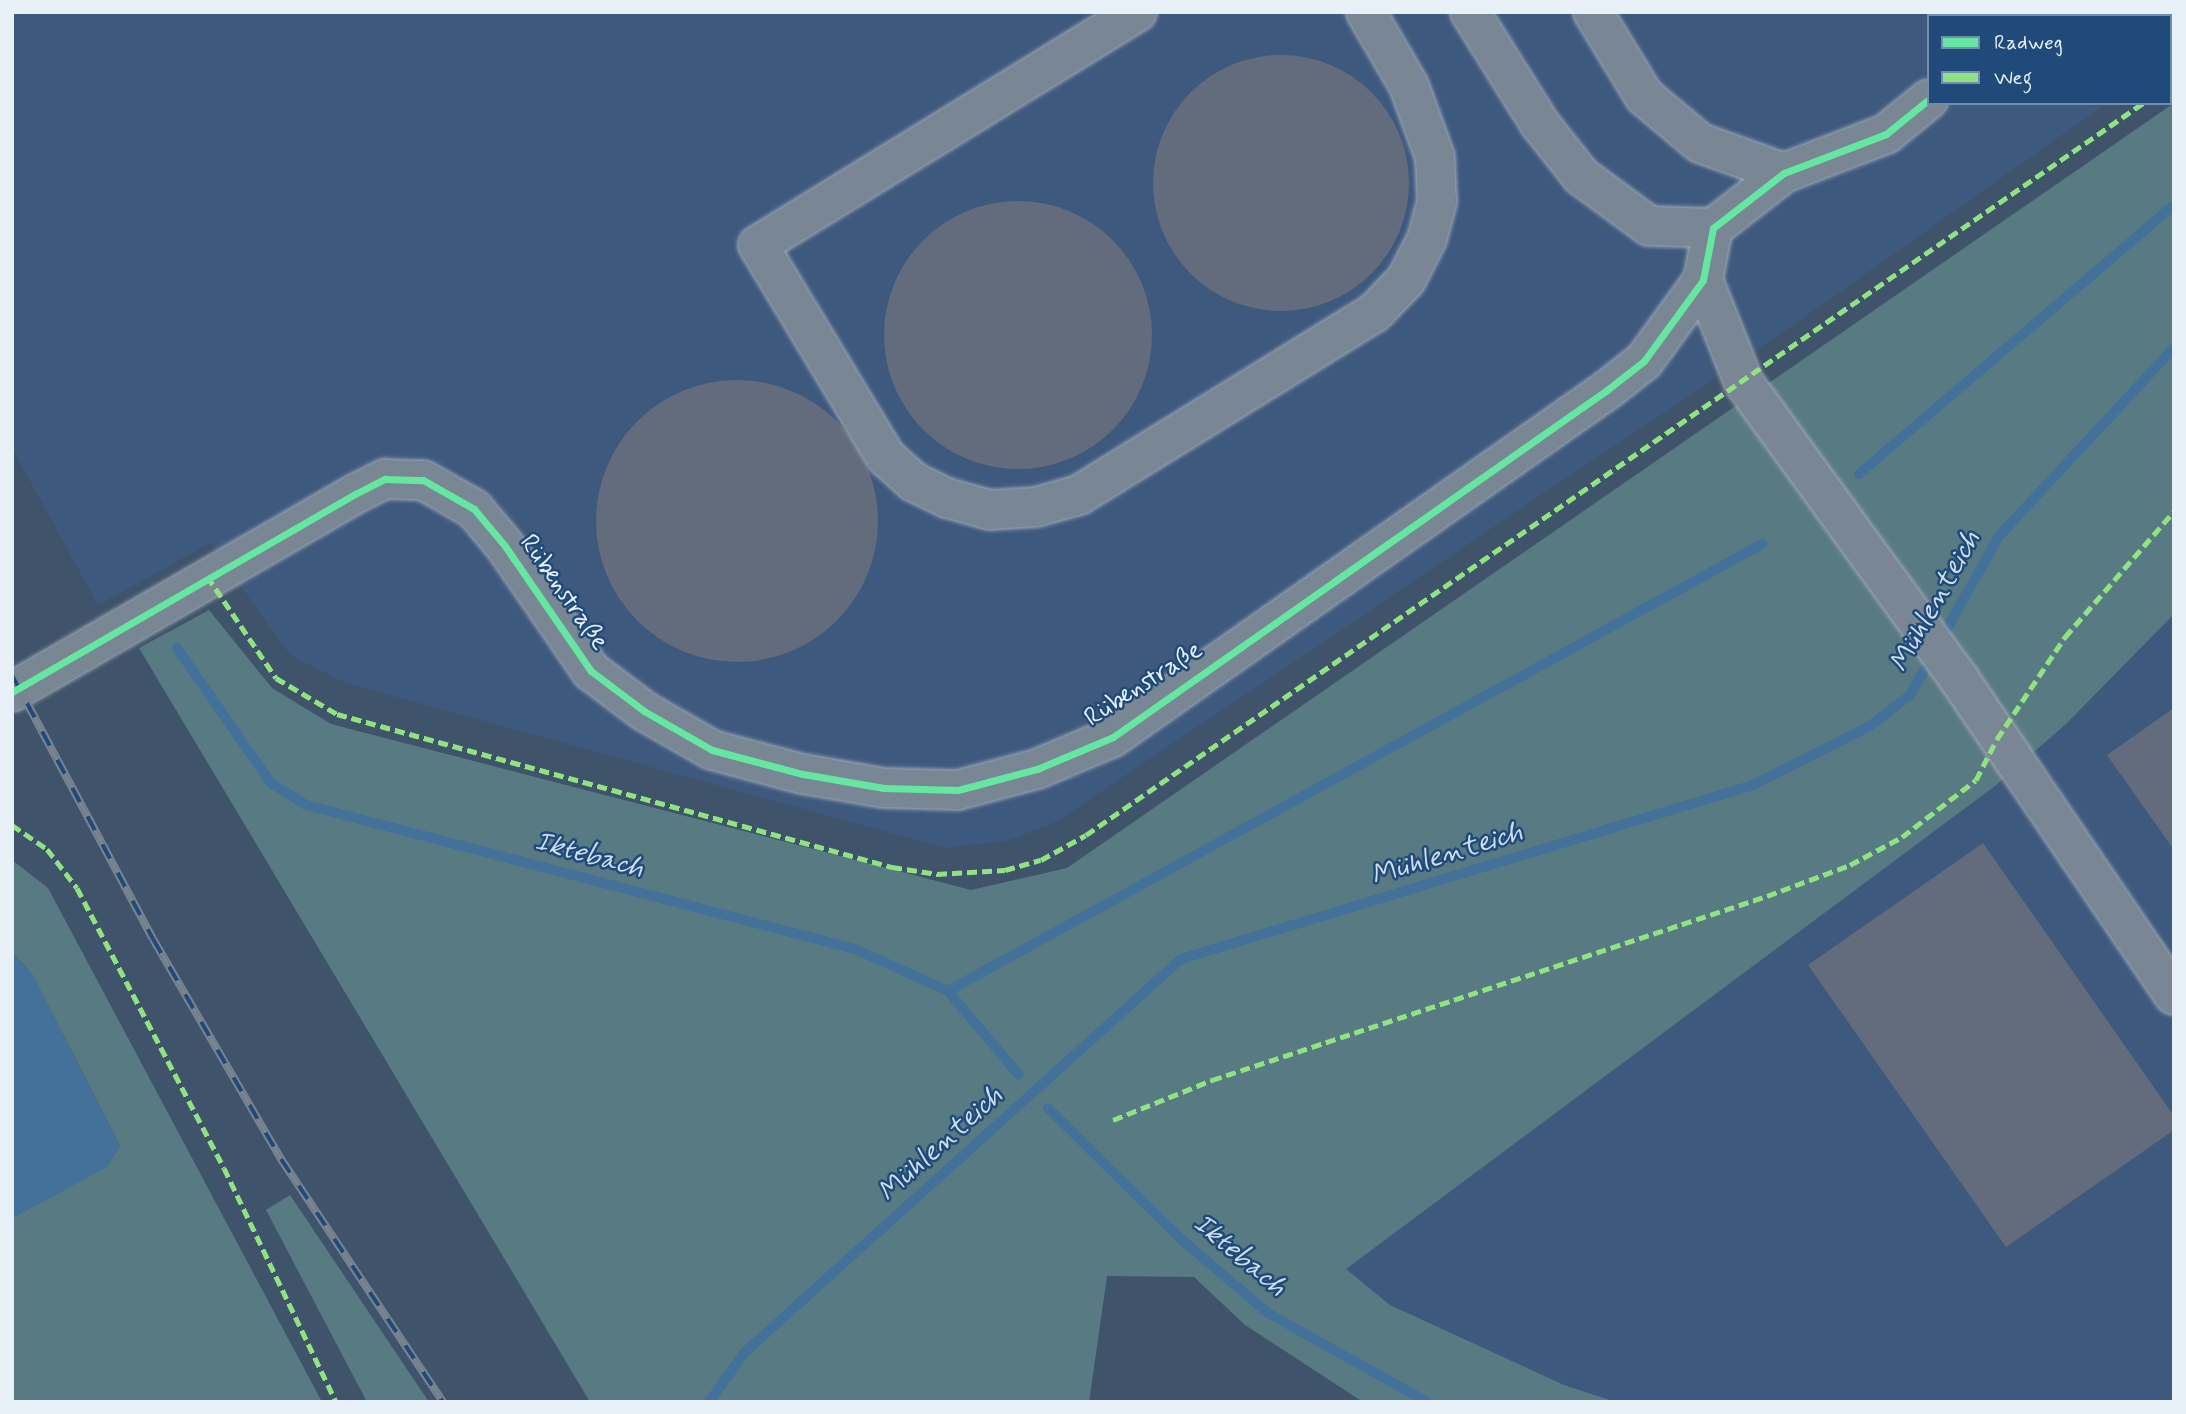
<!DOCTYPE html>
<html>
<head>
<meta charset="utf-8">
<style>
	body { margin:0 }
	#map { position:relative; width:2186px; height:1414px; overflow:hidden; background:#3f536b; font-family:Mynerve,sans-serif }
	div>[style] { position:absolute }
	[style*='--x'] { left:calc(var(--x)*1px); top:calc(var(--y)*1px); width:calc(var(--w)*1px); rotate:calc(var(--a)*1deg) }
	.built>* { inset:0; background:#3e597e }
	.green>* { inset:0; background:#587b83 }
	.water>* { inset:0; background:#43719a }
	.stream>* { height:10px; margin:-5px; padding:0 5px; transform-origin:5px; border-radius:5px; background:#43719a }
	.building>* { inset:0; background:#626c7c }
	.round { border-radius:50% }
	.roads { filter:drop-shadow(0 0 2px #9fa9b6) drop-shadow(0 0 2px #9fa9b6) }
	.minor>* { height:38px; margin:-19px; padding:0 19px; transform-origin:19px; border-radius:19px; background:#798694 }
	.rail>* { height:8px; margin-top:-4px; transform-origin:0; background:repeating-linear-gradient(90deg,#1f4a7a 0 16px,#798491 0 32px); box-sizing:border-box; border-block:2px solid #798491 }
	.quiet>* { height:5px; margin-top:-2.5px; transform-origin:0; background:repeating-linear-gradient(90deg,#91e382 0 10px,transparent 0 15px) }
	.cycleway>* { height:7px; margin:-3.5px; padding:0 3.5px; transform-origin:3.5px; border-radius:3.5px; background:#66e7a1 }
	span { translate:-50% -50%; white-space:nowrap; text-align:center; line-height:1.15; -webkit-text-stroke:5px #1f4a7a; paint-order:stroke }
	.street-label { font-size:26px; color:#e8f1f8 }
	.water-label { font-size:28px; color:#cfdeeb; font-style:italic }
	.frame { position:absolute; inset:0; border:14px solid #e8f1f8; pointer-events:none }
	.legend { position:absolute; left:1927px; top:14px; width:245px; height:91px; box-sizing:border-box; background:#1f4a7a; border:2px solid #6f8dac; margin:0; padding:9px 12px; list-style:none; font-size:21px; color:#e8f1f8 }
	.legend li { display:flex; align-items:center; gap:14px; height:35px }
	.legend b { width:35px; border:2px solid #6f8dac }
</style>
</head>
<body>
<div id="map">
	<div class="built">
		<i style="clip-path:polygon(12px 12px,2174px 12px,2174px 56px,2170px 59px,2170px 16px,1929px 16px,1929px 103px,2107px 103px,1789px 328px,1056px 822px,1006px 841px,945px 848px,346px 683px,290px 655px,210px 543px,98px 605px,12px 448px)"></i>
		<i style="clip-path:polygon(2174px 614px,2174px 1402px,1616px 1402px,1564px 1385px,1390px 1305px,1345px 1269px,2018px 769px)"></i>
	</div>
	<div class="green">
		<i style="clip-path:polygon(2174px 103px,2174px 614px,2067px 723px,1995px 786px,1346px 1269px,1390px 1305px,1564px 1385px,1616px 1402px,1363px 1402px,1245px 1325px,1194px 1277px,1107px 1276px,1089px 1402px,590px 1402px,139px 648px,209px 610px,272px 688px,331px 724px,971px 890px,1067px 868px)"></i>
		<i style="clip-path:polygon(12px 860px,48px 888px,322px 1402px,12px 1402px,12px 1218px,106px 1167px,120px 1146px,32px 974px,12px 952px)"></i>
		<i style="clip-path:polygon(290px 1195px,429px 1402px,367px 1402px,266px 1210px)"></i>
	</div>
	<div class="water">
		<i style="clip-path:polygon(12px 952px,32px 974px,120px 1146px,107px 1167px,12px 1218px)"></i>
	</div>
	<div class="stream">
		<i style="--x:1859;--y:474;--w:414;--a:-40.5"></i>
		<i style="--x:1940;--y:641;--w:120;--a:-60.7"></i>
		<i style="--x:1999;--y:536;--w:257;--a:-47.1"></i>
		<i style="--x:177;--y:648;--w:165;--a:55.2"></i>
		<i style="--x:271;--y:783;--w:41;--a:32.2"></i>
		<i style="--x:306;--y:805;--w:568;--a:14.7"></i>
		<i style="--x:855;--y:949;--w:102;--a:24.3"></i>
		<i style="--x:948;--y:991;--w:110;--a:49.8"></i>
		<i style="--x:948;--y:991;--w:929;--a:-28.77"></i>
		<i style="--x:1048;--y:1108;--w:187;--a:44.6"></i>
		<i style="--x:1181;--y:1239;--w:114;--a:40.4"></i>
		<i style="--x:1268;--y:1313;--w:182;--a:29.2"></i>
		<i style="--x:709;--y:1402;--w:62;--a:-54.2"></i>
		<i style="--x:745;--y:1352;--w:587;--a:-42.03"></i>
		<i style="--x:1181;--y:959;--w:598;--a:-16.92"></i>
		<i style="--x:1753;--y:785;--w:131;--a:-26.8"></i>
		<i style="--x:1870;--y:726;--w:51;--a:-37.8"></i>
		<i style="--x:1910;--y:695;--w:46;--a:-60.1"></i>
	</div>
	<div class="building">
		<i class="round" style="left:1153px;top:55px;width:256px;height:256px"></i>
		<i class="round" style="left:884px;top:201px;width:268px;height:268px"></i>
		<i class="round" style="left:596px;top:380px;width:282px;height:282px"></i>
		<i style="clip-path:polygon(2174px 708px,2174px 850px,2107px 755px)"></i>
		<i style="clip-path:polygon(1983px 843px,2174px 1116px,2174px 1130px,2006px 1247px,1808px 965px)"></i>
	</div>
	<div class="roads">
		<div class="minor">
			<i style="--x:1137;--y:12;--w:445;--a:148.4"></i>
			<i style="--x:758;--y:245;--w:248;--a:58.9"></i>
			<i style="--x:886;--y:457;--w:38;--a:42"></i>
			<i style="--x:914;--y:482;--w:37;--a:26"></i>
			<i style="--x:947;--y:498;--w:45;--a:15.6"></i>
			<i style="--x:990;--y:510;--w:46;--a:-3.7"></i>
			<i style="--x:1036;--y:507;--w:45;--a:-15.6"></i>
			<i style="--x:1079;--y:495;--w:347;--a:-31.7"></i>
			<i style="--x:1374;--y:313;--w:46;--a:-45.9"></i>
			<i style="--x:1406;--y:280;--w:46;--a:-62.9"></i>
			<i style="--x:1427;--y:239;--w:39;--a:-75"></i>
			<i style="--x:1437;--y:201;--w:44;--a:-92.6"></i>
			<i style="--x:1435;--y:157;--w:76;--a:-110.1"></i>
			<i style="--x:1409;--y:86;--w:86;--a:-120.2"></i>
			<i style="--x:1470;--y:12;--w:132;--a:58"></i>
			<i style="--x:1540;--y:124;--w:66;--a:51.7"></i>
			<i style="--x:1581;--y:176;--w:84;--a:36.3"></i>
			<i style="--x:1649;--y:226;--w:64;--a:1.8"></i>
			<i style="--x:1593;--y:12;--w:98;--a:58.7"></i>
			<i style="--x:1644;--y:96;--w:73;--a:40"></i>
			<i style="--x:1700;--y:143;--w:89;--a:19.7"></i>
			<i style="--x:2027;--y:16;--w:6;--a:-45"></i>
			<i style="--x:1703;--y:280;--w:111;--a:68.3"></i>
			<i style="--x:1744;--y:383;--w:366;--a:54"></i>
			<i style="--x:1959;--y:679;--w:382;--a:55.8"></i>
			<i style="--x:12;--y:692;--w:396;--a:-30"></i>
			<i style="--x:355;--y:494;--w:34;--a:-27"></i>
			<i style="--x:385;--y:479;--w:38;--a:2"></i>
			<i style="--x:423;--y:480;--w:59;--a:29.6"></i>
			<i style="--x:474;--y:509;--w:48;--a:50"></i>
			<i style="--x:505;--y:546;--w:152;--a:55.5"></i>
			<i style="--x:591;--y:671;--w:66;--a:37"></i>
			<i style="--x:644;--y:711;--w:78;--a:29.8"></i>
			<i style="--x:712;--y:750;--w:94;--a:14.8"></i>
			<i style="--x:803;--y:774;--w:82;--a:9.8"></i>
			<i style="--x:884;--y:788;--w:74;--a:1.5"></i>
			<i style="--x:958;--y:790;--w:82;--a:-14.9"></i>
			<i style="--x:1037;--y:769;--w:82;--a:-22.8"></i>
			<i style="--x:1113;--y:737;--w:604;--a:-35.09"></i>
			<i style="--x:1607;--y:390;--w:47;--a:-38.1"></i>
			<i style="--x:1644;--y:361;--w:100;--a:-53.9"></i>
			<i style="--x:1703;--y:280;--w:53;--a:-79.1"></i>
			<i style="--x:1713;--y:228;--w:90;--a:-37.8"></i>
			<i style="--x:1784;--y:173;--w:109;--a:-20.9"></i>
			<i style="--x:1886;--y:134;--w:55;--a:-39.1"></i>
		</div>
	</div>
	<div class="rail">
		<i style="--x:12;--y:675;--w:299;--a:61.9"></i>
		<i style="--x:153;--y:939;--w:255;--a:59.8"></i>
		<i style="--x:281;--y:1159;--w:292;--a:56.3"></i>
	</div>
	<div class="quiet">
		<i style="--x:2170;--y:83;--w:5;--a:-37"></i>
		<i style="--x:207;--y:576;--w:123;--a:55.9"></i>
		<i style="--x:276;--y:678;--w:71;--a:30.5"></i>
		<i style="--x:337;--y:714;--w:576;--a:15.41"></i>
		<i style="--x:892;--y:867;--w:46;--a:8.8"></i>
		<i style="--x:937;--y:874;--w:68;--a:-3.4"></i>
		<i style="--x:1005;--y:870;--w:37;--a:-16"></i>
		<i style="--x:1041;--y:860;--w:51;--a:-29.1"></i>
		<i style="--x:1086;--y:835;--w:1286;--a:-34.7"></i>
		<i style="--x:12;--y:825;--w:42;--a:34.4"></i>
		<i style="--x:47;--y:849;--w:49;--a:52.4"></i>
		<i style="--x:77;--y:888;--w:316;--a:62.3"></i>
		<i style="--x:224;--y:1168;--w:259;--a:64.4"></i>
		<i style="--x:1113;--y:1120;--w:107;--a:-22"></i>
		<i style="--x:1212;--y:1080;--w:585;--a:-18.34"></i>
		<i style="--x:1767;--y:896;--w:89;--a:-20.5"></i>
		<i style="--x:1850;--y:865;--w:59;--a:-28.3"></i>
		<i style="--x:1902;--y:837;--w:93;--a:-37.6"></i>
		<i style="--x:1976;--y:780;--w:46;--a:-62.9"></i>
		<i style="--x:1997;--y:739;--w:123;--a:-56.3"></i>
		<i style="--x:2065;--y:637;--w:167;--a:-49.1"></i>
	</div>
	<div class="cycleway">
		<i style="--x:12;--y:692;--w:396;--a:-30"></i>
		<i style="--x:355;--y:494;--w:34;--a:-27"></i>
		<i style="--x:385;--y:479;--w:38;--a:2"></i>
		<i style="--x:423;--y:480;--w:59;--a:29.6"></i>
		<i style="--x:474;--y:509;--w:48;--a:50"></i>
		<i style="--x:505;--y:546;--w:152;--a:55.5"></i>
		<i style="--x:591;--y:671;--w:66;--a:37"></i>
		<i style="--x:644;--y:711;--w:78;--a:29.8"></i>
		<i style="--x:712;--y:750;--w:94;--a:14.8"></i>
		<i style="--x:803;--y:774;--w:82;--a:9.8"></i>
		<i style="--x:884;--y:788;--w:74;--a:1.5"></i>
		<i style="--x:958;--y:790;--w:82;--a:-14.9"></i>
		<i style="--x:1037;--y:769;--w:82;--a:-22.8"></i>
		<i style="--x:1113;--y:737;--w:604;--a:-35.09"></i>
		<i style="--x:1607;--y:390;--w:47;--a:-38.1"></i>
		<i style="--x:1644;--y:361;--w:100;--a:-53.9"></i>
		<i style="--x:1703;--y:280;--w:53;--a:-79.1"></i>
		<i style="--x:1713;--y:228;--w:90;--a:-37.8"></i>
		<i style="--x:1784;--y:173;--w:109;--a:-20.9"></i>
		<i style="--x:1886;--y:134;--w:55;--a:-39.1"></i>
	</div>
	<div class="street-label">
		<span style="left:563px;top:593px;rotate:55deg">Rübenstraße</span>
		<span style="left:1144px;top:685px;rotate:-33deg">Rübenstraße</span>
	</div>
	<div class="water-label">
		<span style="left:1936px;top:602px;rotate:-61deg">Mühlenteich</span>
		<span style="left:1447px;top:855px;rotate:-17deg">Mühlenteich</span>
		<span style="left:589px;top:856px;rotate:15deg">Iktebach</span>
		<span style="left:941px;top:1145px;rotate:-42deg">Mühlenteich</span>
		<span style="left:1239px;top:1256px;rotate:40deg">Iktebach</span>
	</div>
	<div class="frame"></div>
	<ul class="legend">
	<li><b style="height:9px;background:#66e7a1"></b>Radweg</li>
	<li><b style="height:9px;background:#91e382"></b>Weg</li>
	</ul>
</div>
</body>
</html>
